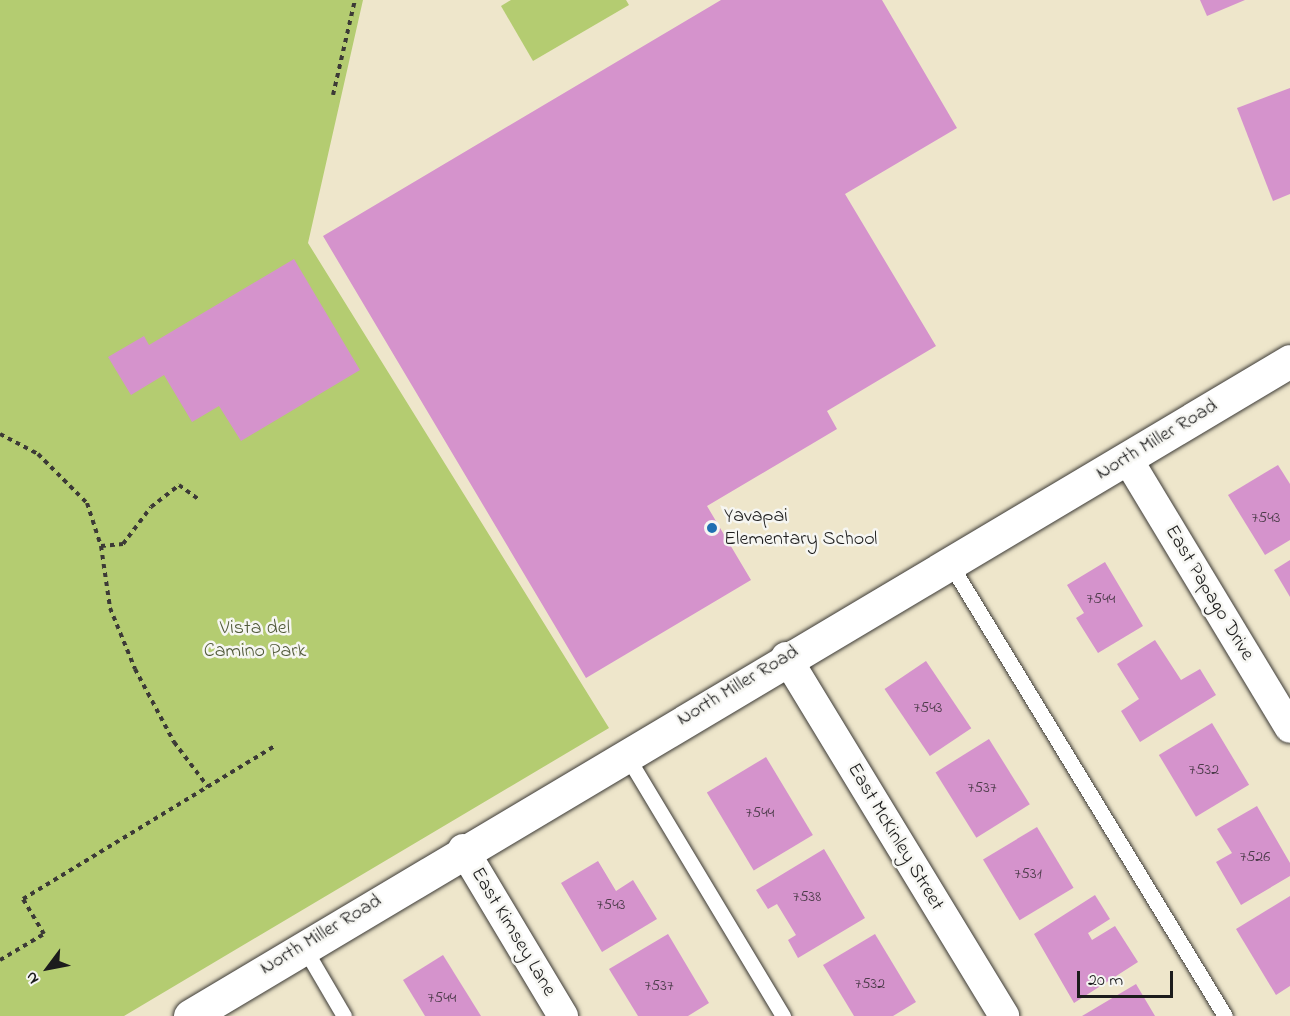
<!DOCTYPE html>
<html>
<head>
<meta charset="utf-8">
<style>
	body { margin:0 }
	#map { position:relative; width:1290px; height:1016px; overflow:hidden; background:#eee6cb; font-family:"Indie Flower",sans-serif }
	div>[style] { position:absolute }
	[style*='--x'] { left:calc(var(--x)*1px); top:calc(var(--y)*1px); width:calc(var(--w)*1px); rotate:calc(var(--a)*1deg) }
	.green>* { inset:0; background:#b4cc71 }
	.building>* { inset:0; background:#d593cc; transform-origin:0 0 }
	.path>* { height:4px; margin-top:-2px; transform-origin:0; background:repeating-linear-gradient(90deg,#3c3a36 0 4.5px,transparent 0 9px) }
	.roads { filter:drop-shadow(0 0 2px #3c3a36) drop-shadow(0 0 2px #3c3a36) }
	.service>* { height:15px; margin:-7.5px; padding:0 7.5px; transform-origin:7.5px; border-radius:7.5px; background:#fff }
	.minor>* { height:30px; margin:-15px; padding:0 15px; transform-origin:15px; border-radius:15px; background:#fff }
	.tertiary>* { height:33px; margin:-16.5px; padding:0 16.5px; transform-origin:16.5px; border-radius:16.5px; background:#fff }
	.dots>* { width:16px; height:16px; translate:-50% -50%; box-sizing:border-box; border:3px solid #f6f6f2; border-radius:50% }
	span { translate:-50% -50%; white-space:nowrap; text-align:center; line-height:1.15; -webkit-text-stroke:5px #f6f6f2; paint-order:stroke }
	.number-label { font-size:16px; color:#4a3a48 }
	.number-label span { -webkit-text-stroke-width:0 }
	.street-label { font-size:20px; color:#1c1c1c }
	.poi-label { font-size:20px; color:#1c1c1c }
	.left { translate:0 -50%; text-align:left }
	.park-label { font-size:20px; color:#515a3a }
	.north { position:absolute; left:18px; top:938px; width:60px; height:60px; -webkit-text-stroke:4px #f6f6f2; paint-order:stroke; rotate:238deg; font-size:16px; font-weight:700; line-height:24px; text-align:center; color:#1c1c1c }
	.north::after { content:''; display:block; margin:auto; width:21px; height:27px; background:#1c1c1c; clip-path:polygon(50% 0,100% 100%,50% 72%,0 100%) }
	.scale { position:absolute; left:1077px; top:971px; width:96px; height:27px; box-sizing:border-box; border:3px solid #1c1c1c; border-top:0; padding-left:8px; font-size:18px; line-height:21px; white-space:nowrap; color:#1c1c1c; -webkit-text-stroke:4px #f6f6f2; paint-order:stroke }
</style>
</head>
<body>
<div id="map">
	<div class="green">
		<i style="clip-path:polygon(0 0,363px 0,308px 243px,609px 728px,124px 1016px,0 1016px)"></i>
		<i style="clip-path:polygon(511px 0,626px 0,629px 5px,533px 61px,501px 6px)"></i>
	</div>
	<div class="building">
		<i style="clip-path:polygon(721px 0,882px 0,957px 128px,845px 194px,936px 346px,827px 411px,837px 429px,707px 506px,751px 580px,586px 678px,323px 236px)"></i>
		<i style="clip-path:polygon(1200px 0,1245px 0,1207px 16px)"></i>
		<i style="clip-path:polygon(1290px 88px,1290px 194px,1273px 201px,1237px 108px)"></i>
		<i style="clip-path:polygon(294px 259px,360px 370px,241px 441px,219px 406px,192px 422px,164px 375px,131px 395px,108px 357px,144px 336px,149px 345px)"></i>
		<i style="clip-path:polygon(1278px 465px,1290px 484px,1290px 540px,1265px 555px,1228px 495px)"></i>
		<i style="clip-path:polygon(1290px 560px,1290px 597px,1274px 570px)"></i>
		<i style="clip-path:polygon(1105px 562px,1143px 626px,1098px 653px,1076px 618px,1084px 613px,1067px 585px)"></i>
		<i style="clip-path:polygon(1155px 640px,1181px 680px,1200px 669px,1216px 695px,1140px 742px,1121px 711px,1139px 699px,1117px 664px)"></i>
		<i style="left:926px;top:661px;width:81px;height:50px;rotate:56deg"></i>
		<i style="left:1212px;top:723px;width:72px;height:62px;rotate:59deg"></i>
		<i style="left:989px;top:739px;width:77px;height:63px;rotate:58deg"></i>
		<i style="left:766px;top:757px;width:91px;height:69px;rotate:59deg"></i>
		<i style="clip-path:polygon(1257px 806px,1290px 863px,1290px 876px,1241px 905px,1216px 862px,1232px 853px,1217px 829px)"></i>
		<i style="left:1037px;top:827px;width:71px;height:63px;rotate:59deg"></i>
		<i style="clip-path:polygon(824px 849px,865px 918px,798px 958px,788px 940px,796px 935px,777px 904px,768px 909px,756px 890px)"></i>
		<i style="clip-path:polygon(598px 861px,616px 891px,633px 880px,657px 919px,602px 952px,561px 883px)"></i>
		<i style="clip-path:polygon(1095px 895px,1110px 919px,1088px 933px,1092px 940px,1115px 926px,1138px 962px,1074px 1003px,1034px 934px)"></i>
		<i style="clip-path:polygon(1290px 896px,1290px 986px,1276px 995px,1236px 929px)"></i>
		<i style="clip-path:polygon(668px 934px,709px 1003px,688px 1016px,638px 1016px,609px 969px)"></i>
		<i style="clip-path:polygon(875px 934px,916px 1002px,893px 1016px,854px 1016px,823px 965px)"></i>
		<i style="clip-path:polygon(443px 955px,481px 1016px,425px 1016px,403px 980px)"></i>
		<i style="clip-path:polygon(1136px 984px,1155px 1016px,1082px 1016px)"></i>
	</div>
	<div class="path">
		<i style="--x:333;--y:95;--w:98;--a:-77"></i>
		<i style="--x:0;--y:434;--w:43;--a:27.8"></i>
		<i style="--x:38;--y:454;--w:69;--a:45"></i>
		<i style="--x:87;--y:503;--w:45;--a:72"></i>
		<i style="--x:101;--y:546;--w:63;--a:81.7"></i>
		<i style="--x:110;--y:608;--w:66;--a:67.7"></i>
		<i style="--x:135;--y:669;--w:83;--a:61.9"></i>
		<i style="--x:174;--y:742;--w:56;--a:52.9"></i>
		<i style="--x:101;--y:546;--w:22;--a:-5"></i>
		<i style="--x:123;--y:544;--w:46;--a:-52.9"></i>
		<i style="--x:151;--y:507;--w:36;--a:-38"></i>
		<i style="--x:179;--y:485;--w:26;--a:36"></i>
		<i style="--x:0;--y:960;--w:51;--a:-30.6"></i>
		<i style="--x:44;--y:934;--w:41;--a:-121"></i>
		<i style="--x:23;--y:899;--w:295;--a:-31.3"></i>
	</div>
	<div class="roads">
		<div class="service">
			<i style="--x:949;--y:562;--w:531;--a:58.7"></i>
			<i style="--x:625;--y:753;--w:307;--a:59"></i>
			<i style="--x:303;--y:946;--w:81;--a:59.6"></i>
		</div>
		<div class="minor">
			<i style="--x:1127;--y:458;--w:315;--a:58.9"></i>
			<i style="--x:786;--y:657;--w:420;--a:58.7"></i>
			<i style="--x:463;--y:849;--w:195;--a:59.1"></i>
		</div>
		<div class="tertiary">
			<i style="--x:190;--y:1016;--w:1280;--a:-30.77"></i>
		</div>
	</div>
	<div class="dots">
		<i style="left:712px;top:528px;background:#1f6fb2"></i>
	</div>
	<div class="number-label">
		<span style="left:1266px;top:518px">7543</span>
		<span style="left:1101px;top:599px">7544</span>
		<span style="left:928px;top:708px">7543</span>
		<span style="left:1204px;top:770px">7532</span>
		<span style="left:982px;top:788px">7537</span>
		<span style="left:760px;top:813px">7544</span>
		<span style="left:1255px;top:857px">7526</span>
		<span style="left:1028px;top:874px">7531</span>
		<span style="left:807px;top:897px">7538</span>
		<span style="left:611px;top:905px">7543</span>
		<span style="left:870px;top:984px">7532</span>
		<span style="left:659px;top:986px">7537</span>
		<span style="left:442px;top:998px">7544</span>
	</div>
	<div class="street-label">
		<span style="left:1157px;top:440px;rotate:-31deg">North Miller Road</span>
		<span style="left:1209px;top:593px;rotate:59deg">East Papago Drive</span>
		<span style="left:738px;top:686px;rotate:-31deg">North Miller Road</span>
		<span style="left:895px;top:837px;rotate:59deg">East McKinley Street</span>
		<span style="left:513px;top:932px;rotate:59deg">East Kimsey Lane</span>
		<span style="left:321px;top:935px;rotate:-31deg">North Miller Road</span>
	</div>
	<div class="poi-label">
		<span class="left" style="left:724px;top:528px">Yavapai<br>Elementary School</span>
	</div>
	<div class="park-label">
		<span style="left:255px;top:640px">Vista del<br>Camino Park</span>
	</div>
	<div class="north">N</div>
	<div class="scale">20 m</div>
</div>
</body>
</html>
